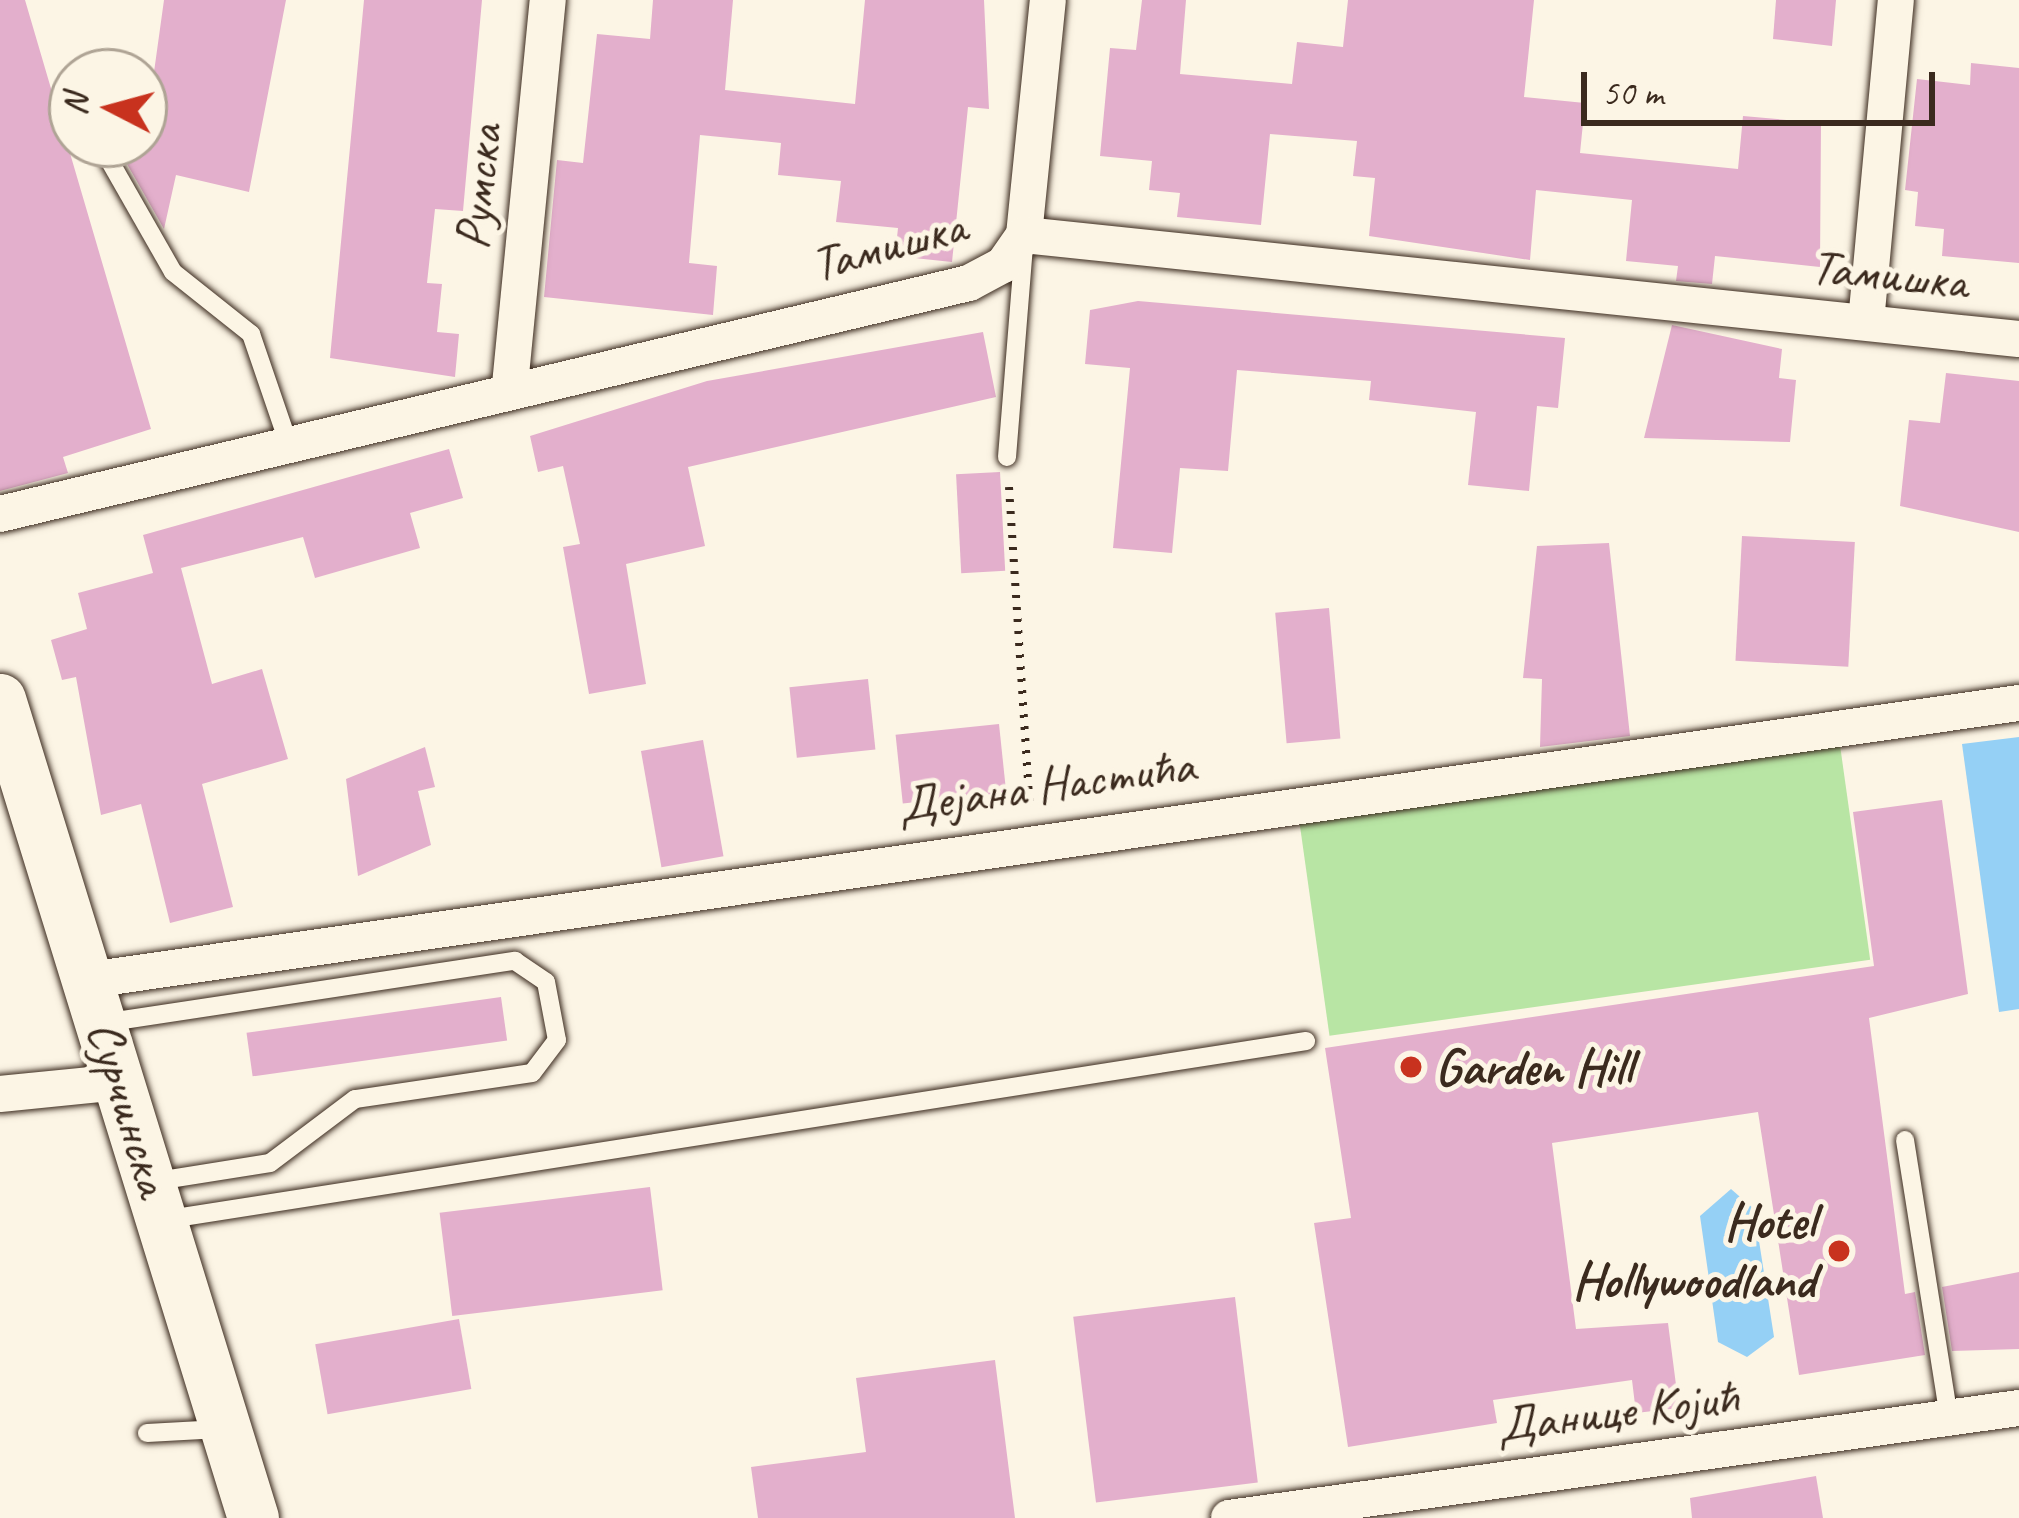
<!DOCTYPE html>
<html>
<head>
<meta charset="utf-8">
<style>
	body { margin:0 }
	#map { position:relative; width:2019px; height:1518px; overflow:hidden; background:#fcf5e5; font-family:Caveat,sans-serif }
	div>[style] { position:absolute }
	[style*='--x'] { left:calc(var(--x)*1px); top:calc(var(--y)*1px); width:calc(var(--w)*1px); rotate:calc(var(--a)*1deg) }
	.green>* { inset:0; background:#b8e5a4; transform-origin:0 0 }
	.water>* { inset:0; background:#95d0f5 }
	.building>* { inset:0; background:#e3afcc; transform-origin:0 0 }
	.path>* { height:8px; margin-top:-4px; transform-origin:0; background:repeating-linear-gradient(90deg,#3b2a1e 0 3px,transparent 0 12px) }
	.roads { filter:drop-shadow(0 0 3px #3b2a1e) drop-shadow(0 0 3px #3b2a1e) }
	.service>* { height:18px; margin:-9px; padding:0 9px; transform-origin:9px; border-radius:9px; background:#fcf5e5 }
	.minor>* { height:36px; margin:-18px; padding:0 18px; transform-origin:18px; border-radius:18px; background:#fcf5e5 }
	.secondary>* { height:51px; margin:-25.5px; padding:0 25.5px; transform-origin:25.5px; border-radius:25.5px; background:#fcf5e5 }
	.dots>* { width:33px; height:33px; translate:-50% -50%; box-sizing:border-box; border:6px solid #fcf5e5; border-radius:50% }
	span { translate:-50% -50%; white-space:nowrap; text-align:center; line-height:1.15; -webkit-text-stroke:10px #fcf5e5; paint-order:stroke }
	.street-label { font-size:51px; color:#3b2a1e }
	.poi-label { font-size:51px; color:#3b2a1e; font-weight:700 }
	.left { translate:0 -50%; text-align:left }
	.right { translate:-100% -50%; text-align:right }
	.north { position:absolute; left:48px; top:48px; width:120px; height:120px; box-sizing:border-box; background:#fcf5e5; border:3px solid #afa495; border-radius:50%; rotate:276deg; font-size:33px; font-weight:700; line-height:48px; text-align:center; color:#3b2a1e }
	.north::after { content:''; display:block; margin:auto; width:42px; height:54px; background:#c8321e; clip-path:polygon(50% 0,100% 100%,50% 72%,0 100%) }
	.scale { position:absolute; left:1581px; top:72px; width:354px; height:54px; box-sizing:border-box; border:6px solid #3b2a1e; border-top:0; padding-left:15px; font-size:36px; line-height:42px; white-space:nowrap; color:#3b2a1e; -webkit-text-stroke:9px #fcf5e5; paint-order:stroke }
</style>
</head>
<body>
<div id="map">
	<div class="green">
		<i style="left:1839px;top:738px;width:224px;height:546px;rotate:82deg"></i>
	</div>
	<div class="water">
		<i style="clip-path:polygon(2019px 737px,2019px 1009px,1999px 1012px,1962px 744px)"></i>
		<i style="clip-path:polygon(1731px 1189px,1754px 1209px,1774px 1337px,1747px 1357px,1718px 1342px,1700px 1216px)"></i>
	</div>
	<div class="building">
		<i style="clip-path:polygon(0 0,25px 0,151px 429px,63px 457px,68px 473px,0 491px)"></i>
		<i style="clip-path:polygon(164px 0,286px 0,249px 192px,176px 175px,164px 229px,127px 164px,131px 144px,144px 144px)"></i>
		<i style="clip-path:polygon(364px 0,482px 0,463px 211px,435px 209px,427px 283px,442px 284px,437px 332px,459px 334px,455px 377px,330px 358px)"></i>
		<i style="clip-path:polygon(653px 0,733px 0,725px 90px,855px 104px,865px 0,984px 0,989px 109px,968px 107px,952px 262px,895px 256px,898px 228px,836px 222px,841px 181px,778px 175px,781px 143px,700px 135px,689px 263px,717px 266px,713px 315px,544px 297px,557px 160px,583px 163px,597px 34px,650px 39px)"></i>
		<i style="clip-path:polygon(1142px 0,1186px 0,1180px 74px,1292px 84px,1297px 42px,1343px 47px,1348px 0,1534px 0,1524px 97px,1585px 103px,1580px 153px,1738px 169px,1743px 116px,1821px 123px,1820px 267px,1715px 256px,1712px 284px,1676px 281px,1678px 266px,1626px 261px,1632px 200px,1536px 190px,1530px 260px,1369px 236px,1375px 178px,1353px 176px,1357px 141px,1270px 134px,1261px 225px,1177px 217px,1180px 193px,1149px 190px,1152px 161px,1100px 156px,1110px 48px,1136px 50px)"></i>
		<i style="clip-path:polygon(1776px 0,1836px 0,1832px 46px,1773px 39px)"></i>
		<i style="clip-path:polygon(1971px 63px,2019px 68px,2019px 263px,1942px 256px,1944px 229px,1915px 226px,1918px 192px,1905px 190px,1917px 79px,1970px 85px)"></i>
		<i style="clip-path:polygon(1138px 301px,1565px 338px,1558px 408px,1537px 406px,1529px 491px,1468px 485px,1476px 412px,1369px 400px,1371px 381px,1237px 370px,1228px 471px,1180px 468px,1172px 553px,1113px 548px,1130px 368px,1085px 364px,1090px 310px)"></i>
		<i style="clip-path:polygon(1672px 325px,1782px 349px,1779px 378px,1796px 380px,1790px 442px,1644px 438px)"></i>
		<i style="clip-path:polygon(983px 332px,996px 397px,688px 467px,705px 546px,626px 564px,646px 684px,589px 694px,563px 547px,580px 544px,563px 466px,538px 472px,530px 436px,707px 381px)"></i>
		<i style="clip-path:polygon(1946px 373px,2019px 381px,2019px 532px,1900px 506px,1909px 420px,1940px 423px)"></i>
		<i style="clip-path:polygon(449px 449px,463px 498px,410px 513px,420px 548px,315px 578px,303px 537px,181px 568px,212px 684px,262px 669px,288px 759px,202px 784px,233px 907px,170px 923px,141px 804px,101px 815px,76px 677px,62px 680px,51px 640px,87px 629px,78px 593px,153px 573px,143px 535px)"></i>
		<i style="left:1000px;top:472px;width:99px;height:44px;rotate:87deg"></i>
		<i style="left:1742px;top:536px;width:113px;height:125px;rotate:3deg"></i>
		<i style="clip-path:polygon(1609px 543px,1630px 736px,1540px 747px,1542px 679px,1523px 678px,1537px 546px)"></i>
		<i style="left:1329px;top:608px;width:131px;height:54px;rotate:85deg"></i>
		<i style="left:868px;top:679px;width:71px;height:79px;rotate:84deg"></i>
		<i style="left:999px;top:724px;width:69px;height:104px;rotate:84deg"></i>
		<i style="left:703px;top:740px;width:118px;height:63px;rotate:80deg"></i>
		<i style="clip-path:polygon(425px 747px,435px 787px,418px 791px,431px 845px,358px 876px,346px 779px)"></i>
		<i style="clip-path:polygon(1942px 800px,1968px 994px,1869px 1018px,1905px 1294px,1915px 1292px,1925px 1355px,1799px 1375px,1758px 1112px,1552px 1143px,1576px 1329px,1668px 1323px,1679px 1408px,1636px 1413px,1632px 1380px,1493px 1400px,1497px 1423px,1348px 1447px,1314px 1223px,1351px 1218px,1325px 1048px,1874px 966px,1853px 812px)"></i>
		<i style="left:501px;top:997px;width:44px;height:257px;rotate:82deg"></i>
		<i style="left:650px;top:1187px;width:104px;height:212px;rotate:83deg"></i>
		<i style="clip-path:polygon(2019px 1272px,2019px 1349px,1952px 1351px,1942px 1287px)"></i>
		<i style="left:1235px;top:1297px;width:187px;height:163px;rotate:83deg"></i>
		<i style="left:459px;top:1319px;width:71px;height:146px;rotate:80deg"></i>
		<i style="clip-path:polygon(995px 1360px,1015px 1518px,758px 1518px,751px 1467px,866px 1452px,856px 1378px)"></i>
		<i style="clip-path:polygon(1816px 1476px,1823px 1518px,1692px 1518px,1690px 1498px)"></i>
	</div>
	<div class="path">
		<i style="--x:1009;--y:487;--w:322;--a:86.3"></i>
	</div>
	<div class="roads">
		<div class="service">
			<i style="--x:100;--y:144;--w:147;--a:60.3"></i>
			<i style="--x:173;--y:272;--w:100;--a:38.5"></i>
			<i style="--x:251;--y:334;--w:111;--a:71.1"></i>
			<i style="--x:1007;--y:457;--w:211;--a:-85.4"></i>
			<i style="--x:103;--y:1023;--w:417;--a:-8.6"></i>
			<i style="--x:515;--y:961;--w:37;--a:34"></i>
			<i style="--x:546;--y:982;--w:59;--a:79.3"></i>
			<i style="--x:557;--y:1040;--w:41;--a:127.1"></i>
			<i style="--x:532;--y:1073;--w:179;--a:171.6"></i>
			<i style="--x:355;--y:1099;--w:106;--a:143"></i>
			<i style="--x:270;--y:1163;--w:120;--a:170.9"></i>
			<i style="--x:1905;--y:1140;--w:282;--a:81"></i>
			<i style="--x:163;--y:1220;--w:1157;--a:-8.9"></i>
			<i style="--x:147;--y:1433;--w:73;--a:-3.1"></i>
		</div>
		<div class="minor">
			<i style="--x:1024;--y:235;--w:236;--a:-84.2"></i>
			<i style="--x:1866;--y:322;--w:323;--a:-84.7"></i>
			<i style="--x:510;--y:385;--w:387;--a:-84.4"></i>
			<i style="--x:0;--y:514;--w:996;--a:-13.41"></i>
			<i style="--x:969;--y:283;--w:38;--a:-28"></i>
			<i style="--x:1003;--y:265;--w:37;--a:-55"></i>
			<i style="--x:1024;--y:235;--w:1000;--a:5.97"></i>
			<i style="--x:89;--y:980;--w:1950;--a:-8.17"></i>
			<i style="--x:0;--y:1094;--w:122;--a:-5.7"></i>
			<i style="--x:1229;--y:1518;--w:798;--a:-7.93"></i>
		</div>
		<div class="secondary">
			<i style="--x:0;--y:699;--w:857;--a:72.83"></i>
		</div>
	</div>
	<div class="dots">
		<i style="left:1411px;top:1067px;background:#c8321e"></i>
		<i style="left:1839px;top:1251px;background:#c8321e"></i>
	</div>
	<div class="street-label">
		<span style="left:478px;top:187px;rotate:-84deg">Румска</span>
		<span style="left:888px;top:245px;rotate:-15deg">Тамишка</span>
		<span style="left:1889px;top:274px;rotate:6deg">Тамишка</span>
		<span style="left:1046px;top:785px;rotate:-8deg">Дејана Настића</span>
		<span style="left:129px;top:1108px;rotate:73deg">Сурчинска</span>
		<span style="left:1617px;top:1411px;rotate:-7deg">Данице Којић</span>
	</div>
	<div class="poi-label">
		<span class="left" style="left:1435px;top:1067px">Garden Hill</span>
		<span class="right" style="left:1815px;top:1251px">Hotel<br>Hollywoodland</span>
	</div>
	<div class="north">N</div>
	<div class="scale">50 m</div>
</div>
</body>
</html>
